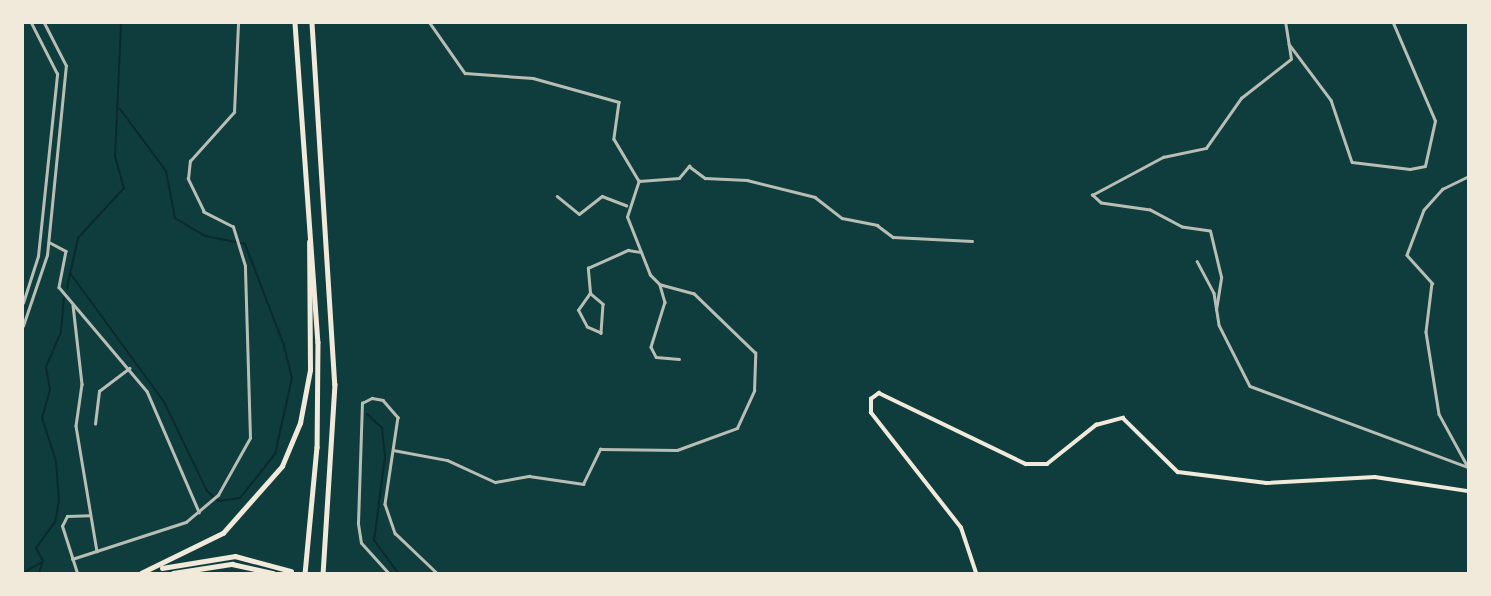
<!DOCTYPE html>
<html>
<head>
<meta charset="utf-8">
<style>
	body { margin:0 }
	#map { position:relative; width:1491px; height:596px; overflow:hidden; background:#0f3d3e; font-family:"Varela Round",sans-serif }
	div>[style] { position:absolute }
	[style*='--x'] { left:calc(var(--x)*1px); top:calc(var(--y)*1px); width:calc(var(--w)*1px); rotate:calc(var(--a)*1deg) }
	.stream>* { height:2px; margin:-1px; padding:0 1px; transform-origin:1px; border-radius:1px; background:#0a2a2b }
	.minor>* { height:2.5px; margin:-1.25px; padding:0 1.25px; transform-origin:1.25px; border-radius:1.25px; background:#b8beb3 }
	.tertiary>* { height:2.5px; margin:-1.25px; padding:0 1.25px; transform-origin:1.25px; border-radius:1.25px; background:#b8beb3 }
	.secondary>* { height:3.5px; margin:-1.75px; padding:0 1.75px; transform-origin:1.75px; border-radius:1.75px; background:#f1e9da }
	.motorway>* { height:4.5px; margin:-2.25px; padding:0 2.25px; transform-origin:2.25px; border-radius:2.25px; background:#f1e9da }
	span { translate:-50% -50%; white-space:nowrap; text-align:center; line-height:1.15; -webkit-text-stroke:7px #f1e9da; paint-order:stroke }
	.frame { position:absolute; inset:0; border:24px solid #f1e9da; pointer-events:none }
</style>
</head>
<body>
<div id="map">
	<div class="stream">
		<i style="--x:120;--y:109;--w:77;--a:53.4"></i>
		<i style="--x:166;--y:171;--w:48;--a:79.2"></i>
		<i style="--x:175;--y:218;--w:35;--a:31"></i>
		<i style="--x:205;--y:236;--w:41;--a:11.3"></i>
		<i style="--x:245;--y:244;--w:106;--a:69"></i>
		<i style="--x:70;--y:273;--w:160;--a:53.9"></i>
		<i style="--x:164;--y:402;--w:99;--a:64.2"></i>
		<i style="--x:207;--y:491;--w:15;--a:42"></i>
		<i style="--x:218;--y:501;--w:22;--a:-8"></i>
		<i style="--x:240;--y:498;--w:56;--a:-51.5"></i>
		<i style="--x:275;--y:454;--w:78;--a:-77.4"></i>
		<i style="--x:292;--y:378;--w:36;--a:-104"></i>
		<i style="--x:67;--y:288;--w:51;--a:-77.6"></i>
		<i style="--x:78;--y:238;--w:68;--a:-47.4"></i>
		<i style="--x:124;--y:188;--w:32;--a:-106"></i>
		<i style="--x:115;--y:157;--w:134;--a:-87.4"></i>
		<i style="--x:367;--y:414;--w:21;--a:43"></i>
		<i style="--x:382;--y:428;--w:29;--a:84"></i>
		<i style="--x:385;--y:457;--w:84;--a:97.5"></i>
		<i style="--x:374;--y:540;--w:41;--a:54"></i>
		<i style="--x:23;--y:573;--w:22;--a:-30"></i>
		<i style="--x:39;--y:573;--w:13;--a:-72"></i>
		<i style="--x:43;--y:561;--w:15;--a:-118"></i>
		<i style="--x:36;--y:548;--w:32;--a:-54"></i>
		<i style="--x:55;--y:522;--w:20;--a:-79"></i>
		<i style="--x:59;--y:502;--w:41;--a:-94.2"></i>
		<i style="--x:56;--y:461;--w:45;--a:-108"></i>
		<i style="--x:42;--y:418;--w:29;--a:-74"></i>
		<i style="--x:50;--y:390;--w:23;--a:-100"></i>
		<i style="--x:46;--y:367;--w:39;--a:-67"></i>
		<i style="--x:61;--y:331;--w:33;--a:-85"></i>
	</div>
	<div class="minor">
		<i style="--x:430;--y:23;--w:61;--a:55"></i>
		<i style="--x:465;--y:73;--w:68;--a:4.2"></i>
		<i style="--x:533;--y:78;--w:89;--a:15.6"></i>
		<i style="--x:619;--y:102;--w:37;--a:98"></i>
		<i style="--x:614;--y:139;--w:49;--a:59.2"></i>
		<i style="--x:1289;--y:44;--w:70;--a:53.1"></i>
		<i style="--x:1331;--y:100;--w:65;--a:71.3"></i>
		<i style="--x:1352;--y:162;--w:58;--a:6.9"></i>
		<i style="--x:1410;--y:169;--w:15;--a:-11"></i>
		<i style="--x:1425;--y:166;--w:46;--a:-77.5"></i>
		<i style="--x:1435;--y:121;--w:107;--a:-113.2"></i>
		<i style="--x:557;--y:196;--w:28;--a:39"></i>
		<i style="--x:579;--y:214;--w:29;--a:-38"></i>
		<i style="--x:602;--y:196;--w:26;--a:21"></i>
		<i style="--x:49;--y:242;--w:19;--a:28"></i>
		<i style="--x:66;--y:251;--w:37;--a:101"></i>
		<i style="--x:59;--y:287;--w:136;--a:49.8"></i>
		<i style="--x:147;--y:391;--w:132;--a:66.7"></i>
		<i style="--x:1197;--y:261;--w:36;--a:62"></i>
		<i style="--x:1214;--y:293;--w:32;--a:81"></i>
		<i style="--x:1219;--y:325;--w:68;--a:63.1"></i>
		<i style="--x:1250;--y:386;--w:233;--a:20.4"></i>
		<i style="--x:660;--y:285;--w:18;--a:74"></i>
		<i style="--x:665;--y:302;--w:47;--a:107.3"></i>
		<i style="--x:651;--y:347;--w:11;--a:63"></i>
		<i style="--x:656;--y:357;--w:23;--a:5"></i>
		<i style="--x:590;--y:293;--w:17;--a:40"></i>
		<i style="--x:603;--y:304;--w:29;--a:94"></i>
		<i style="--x:601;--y:333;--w:15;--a:-157"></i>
		<i style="--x:587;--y:327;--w:19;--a:-118"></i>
		<i style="--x:578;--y:310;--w:21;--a:-55"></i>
		<i style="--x:590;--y:293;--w:25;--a:-95"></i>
		<i style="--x:588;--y:268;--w:44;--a:-24.2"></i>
		<i style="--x:628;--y:250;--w:13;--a:9"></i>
		<i style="--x:73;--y:305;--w:80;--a:83.5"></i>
		<i style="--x:82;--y:384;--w:42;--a:98.1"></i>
		<i style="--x:76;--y:426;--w:127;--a:80.5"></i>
		<i style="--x:1216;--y:310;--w:33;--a:-81"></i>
		<i style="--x:1221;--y:277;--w:47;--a:-103.4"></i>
		<i style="--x:1210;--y:231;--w:28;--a:-172"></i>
		<i style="--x:1182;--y:227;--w:36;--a:-152"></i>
		<i style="--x:1150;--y:210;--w:49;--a:-171.9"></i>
		<i style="--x:1101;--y:203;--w:12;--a:-138"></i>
		<i style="--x:1092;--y:195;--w:81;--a:-28.2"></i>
		<i style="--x:1163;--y:157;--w:44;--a:-11.8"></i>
		<i style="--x:1206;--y:148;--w:61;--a:-55"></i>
		<i style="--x:1241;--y:98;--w:63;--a:-38"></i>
		<i style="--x:1291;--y:59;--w:36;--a:-99"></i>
		<i style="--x:95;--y:424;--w:33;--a:-83"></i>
		<i style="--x:99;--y:391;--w:38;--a:-37"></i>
		<i style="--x:393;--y:450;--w:55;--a:10.5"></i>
		<i style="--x:447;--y:460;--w:53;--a:24.6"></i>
		<i style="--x:495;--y:482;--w:35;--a:-10"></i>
		<i style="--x:529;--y:476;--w:55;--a:8.4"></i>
		<i style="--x:583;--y:484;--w:39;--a:-64"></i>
		<i style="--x:600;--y:449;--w:77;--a:0.7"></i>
		<i style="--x:677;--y:450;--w:64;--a:-20.1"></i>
		<i style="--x:737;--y:428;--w:41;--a:-65.3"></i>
		<i style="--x:754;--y:391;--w:38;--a:-88"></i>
		<i style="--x:755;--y:353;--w:85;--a:-136"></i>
		<i style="--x:694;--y:294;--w:35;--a:-165"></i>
		<i style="--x:660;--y:285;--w:14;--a:-135"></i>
		<i style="--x:650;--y:275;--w:62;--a:-111.6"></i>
		<i style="--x:627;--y:217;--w:38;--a:-72"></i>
		<i style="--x:639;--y:181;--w:40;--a:-4.3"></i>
		<i style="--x:679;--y:178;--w:16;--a:-50"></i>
		<i style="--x:689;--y:166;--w:20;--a:37"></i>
		<i style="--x:705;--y:178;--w:42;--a:2.7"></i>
		<i style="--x:747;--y:180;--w:70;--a:14"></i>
		<i style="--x:815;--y:197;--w:34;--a:38"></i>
		<i style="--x:842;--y:218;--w:36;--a:11"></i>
		<i style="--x:877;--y:225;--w:20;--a:37"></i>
		<i style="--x:893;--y:237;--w:79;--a:2.9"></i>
		<i style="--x:72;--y:559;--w:120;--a:-18"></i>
		<i style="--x:186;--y:522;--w:42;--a:-40.2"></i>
		<i style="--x:218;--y:495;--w:65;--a:-60.7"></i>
		<i style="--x:250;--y:438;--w:172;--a:-91.7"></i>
		<i style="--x:245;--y:266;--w:41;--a:-107.1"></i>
		<i style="--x:233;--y:227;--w:33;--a:-153"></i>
		<i style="--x:204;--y:212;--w:37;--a:-116"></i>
		<i style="--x:188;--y:179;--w:18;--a:-84"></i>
		<i style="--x:190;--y:161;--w:66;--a:-48.1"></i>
		<i style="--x:234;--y:112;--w:89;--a:-87.4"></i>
		<i style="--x:77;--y:573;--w:49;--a:-107.7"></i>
		<i style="--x:62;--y:526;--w:11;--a:-63"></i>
		<i style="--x:67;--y:516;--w:23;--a:-2"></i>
		<i style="--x:388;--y:573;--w:40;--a:-132"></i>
		<i style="--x:361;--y:543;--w:20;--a:-99"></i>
		<i style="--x:358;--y:523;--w:120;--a:-88.1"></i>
		<i style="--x:362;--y:403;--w:11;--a:-27"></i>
		<i style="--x:372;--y:398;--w:11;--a:10"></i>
		<i style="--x:383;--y:400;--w:23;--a:49"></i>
		<i style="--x:398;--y:417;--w:88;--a:98.5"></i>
		<i style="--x:385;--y:504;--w:31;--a:71"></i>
		<i style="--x:395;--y:533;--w:58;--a:43.6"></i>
	</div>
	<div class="tertiary">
		<i style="--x:1468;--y:177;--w:28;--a:154"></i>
		<i style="--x:1443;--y:189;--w:28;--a:132"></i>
		<i style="--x:1424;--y:210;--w:48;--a:110.7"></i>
		<i style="--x:1407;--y:255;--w:38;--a:48"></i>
		<i style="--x:1432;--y:283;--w:49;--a:97"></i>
		<i style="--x:1426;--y:332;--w:83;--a:81"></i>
		<i style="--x:1439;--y:414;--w:60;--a:61.3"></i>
		<i style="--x:23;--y:303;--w:49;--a:-72.3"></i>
		<i style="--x:38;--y:256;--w:183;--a:-84"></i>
		<i style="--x:57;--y:74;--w:57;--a:-117"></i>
		<i style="--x:23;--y:326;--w:75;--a:-71.3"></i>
		<i style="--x:47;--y:255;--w:190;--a:-84.3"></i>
		<i style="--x:66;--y:66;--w:48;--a:-117.1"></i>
	</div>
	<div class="secondary">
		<i style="--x:976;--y:573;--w:47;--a:-108.4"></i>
		<i style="--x:961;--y:528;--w:146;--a:-128"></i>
		<i style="--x:871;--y:413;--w:14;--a:-90"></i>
		<i style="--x:871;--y:399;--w:10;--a:-37"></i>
		<i style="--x:879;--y:393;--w:163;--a:25.8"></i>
		<i style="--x:1026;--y:464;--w:21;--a:0"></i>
		<i style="--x:1047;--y:464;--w:63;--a:-38.5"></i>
		<i style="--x:1096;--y:425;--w:28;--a:-15"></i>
		<i style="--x:1123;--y:418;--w:77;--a:44.5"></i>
		<i style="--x:1178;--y:472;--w:89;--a:7.1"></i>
		<i style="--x:1266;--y:483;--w:109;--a:-3.2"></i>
		<i style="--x:1375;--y:477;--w:94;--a:8.6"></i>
	</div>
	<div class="motorway">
		<i style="--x:295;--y:23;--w:320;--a:85.9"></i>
		<i style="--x:318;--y:342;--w:105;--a:90.5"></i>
		<i style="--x:317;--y:447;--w:127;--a:95.4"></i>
		<i style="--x:312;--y:23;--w:362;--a:86.4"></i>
		<i style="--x:335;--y:384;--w:189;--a:93.6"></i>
		<i style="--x:162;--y:568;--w:74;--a:-9.3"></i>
		<i style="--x:235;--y:556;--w:58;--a:15"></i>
		<i style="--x:141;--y:573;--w:91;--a:-26"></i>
		<i style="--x:223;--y:533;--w:89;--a:-48.6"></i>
		<i style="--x:282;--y:466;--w:47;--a:-67.3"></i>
		<i style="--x:300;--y:423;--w:54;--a:-79.3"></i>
		<i style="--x:310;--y:370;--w:128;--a:-90.4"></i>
		<i style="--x:173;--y:573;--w:60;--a:-8.7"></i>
		<i style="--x:232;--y:564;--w:42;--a:12.4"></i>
	</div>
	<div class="frame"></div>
</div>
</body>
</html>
